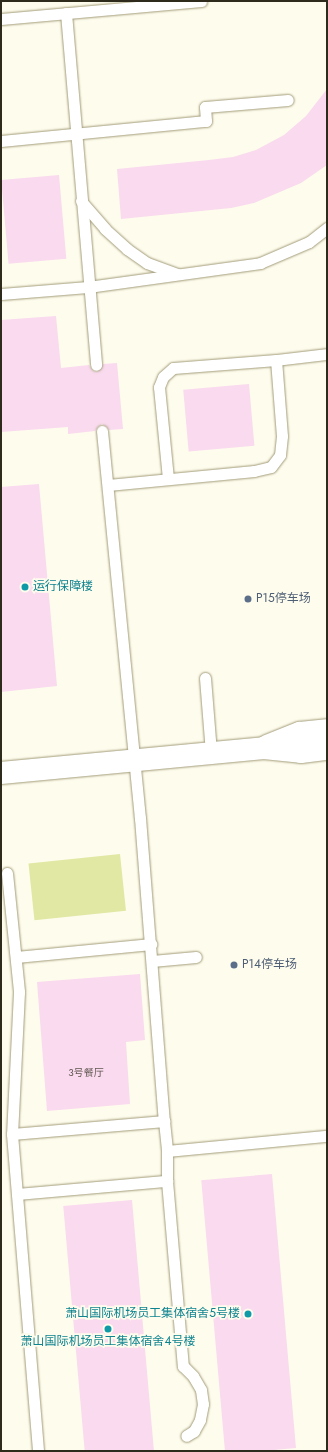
<!DOCTYPE html>
<html>
<head>
<meta charset="utf-8">
<style>
	body { margin:0 }
	#map { position:relative; width:328px; height:1452px; overflow:hidden; background:#fefced; font-family:Jost,"Noto Sans SC",sans-serif }
	div>[style] { position:absolute }
	[style*='--x'] { left:calc(var(--x)*1px); top:calc(var(--y)*1px); width:calc(var(--w)*1px); rotate:calc(var(--a)*1deg) }
	.green>* { inset:0; background:#e0e8a4; transform-origin:0 0 }
	.building>* { inset:0; background:#f9daee; transform-origin:0 0 }
	.roads { filter:drop-shadow(0 0 1px #a29c79) drop-shadow(0 0 1px #a29c79) }
	.lane>* { height:11px; margin:-5.5px; padding:0 5.5px; transform-origin:5.5px; border-radius:5.5px; background:#fff }
	.street>* { height:22px; margin:-11px; padding:0 11px; transform-origin:11px; border-radius:11px; background:#fff }
	.dots>* { width:11px; height:11px; translate:-50% -50%; box-sizing:border-box; border:2px solid #fefced; border-radius:50% }
	span { translate:-50% -50%; white-space:nowrap; text-align:center; line-height:1.15; -webkit-text-stroke:3.5px #fefced; paint-order:stroke }
	.number-label { font-size:10px; color:#615751 }
	.number-label span { -webkit-text-stroke-width:0 }
	.culture-label { font-size:12px; color:#0d838f }
	.left { translate:0 -50%; text-align:left }
	.right { translate:-100% -50%; text-align:right }
	.service-label { font-size:12px; color:#4e5e75 }
	.frame { position:absolute; inset:0; border:2px solid #2e2b1d; pointer-events:none }
</style>
</head>
<body>
<div id="map">
	<div class="green">
		<i style="left:120px;top:854px;width:57px;height:92px;rotate:84deg"></i>
	</div>
	<div class="building">
		<i style="clip-path:polygon(327px 89px,327px 165px,301px 183px,254px 203px,231px 208px,121px 219px,117px 169px,209px 160px,233px 157px,256px 150px,284px 135px,306px 116px)"></i>
		<i style="left:59px;top:175px;width:84px;height:58px;rotate:85deg"></i>
		<i style="clip-path:polygon(56px 316px,61px 368px,89px 365px,93px 371px,97px 372px,103px 364px,117px 363px,123px 429px,109px 430px,102px 424px,95px 431px,68px 434px,68px 427px,1px 432px,1px 320px)"></i>
		<i style="left:249px;top:384px;width:62px;height:66px;rotate:85deg"></i>
		<i style="clip-path:polygon(39px 484px,57px 686px,1px 692px,1px 487px)"></i>
		<i style="clip-path:polygon(140px 974px,145px 1040px,126px 1042px,130px 1104px,47px 1111px,37px 982px)"></i>
		<i style="left:272px;top:1174px;width:275px;height:71px;rotate:85deg"></i>
		<i style="left:132px;top:1200px;width:252px;height:69px;rotate:85deg"></i>
	</div>
	<div class="roads">
		<div class="lane">
			<i style="--x:66;--y:13;--w:353;--a:85.1"></i>
			<i style="--x:1;--y:19;--w:201;--a:-5.1"></i>
			<i style="--x:1;--y:141;--w:206;--a:-5.6"></i>
			<i style="--x:206;--y:121;--w:14;--a:-94"></i>
			<i style="--x:205;--y:107;--w:83;--a:-4.8"></i>
			<i style="--x:81;--y:201;--w:37;--a:49"></i>
			<i style="--x:105;--y:229;--w:30;--a:42"></i>
			<i style="--x:127;--y:249;--w:24;--a:35"></i>
			<i style="--x:147;--y:263;--w:32;--a:20"></i>
			<i style="--x:1;--y:294;--w:87;--a:-4.6"></i>
			<i style="--x:88;--y:287;--w:174;--a:-7.9"></i>
			<i style="--x:260;--y:263;--w:53;--a:-23.2"></i>
			<i style="--x:309;--y:242;--w:23;--a:-38"></i>
			<i style="--x:276;--y:360;--w:51;--a:-6.7"></i>
			<i style="--x:102;--y:431;--w:389;--a:84.4"></i>
			<i style="--x:140;--y:818;--w:304;--a:85.5"></i>
			<i style="--x:108;--y:485;--w:147;--a:-5.5"></i>
			<i style="--x:254;--y:471;--w:17;--a:-13"></i>
			<i style="--x:271;--y:467;--w:15;--a:-53"></i>
			<i style="--x:280;--y:455;--w:19;--a:-84"></i>
			<i style="--x:282;--y:436;--w:76;--a:-94.5"></i>
			<i style="--x:276;--y:360;--w:103;--a:175.6"></i>
			<i style="--x:173;--y:368;--w:13;--a:138"></i>
			<i style="--x:163;--y:377;--w:11;--a:112"></i>
			<i style="--x:159;--y:387;--w:92;--a:84.4"></i>
			<i style="--x:205;--y:678;--w:75;--a:85.4"></i>
			<i style="--x:7;--y:873;--w:120;--a:84.2"></i>
			<i style="--x:19;--y:992;--w:142;--a:92.8"></i>
			<i style="--x:12;--y:1134;--w:318;--a:85.3"></i>
			<i style="--x:16;--y:957;--w:136;--a:-5.5"></i>
			<i style="--x:152;--y:961;--w:44;--a:-5.2"></i>
			<i style="--x:12;--y:1134;--w:153;--a:-4.9"></i>
			<i style="--x:164;--y:1121;--w:30;--a:84"></i>
			<i style="--x:167;--y:1181;--w:186;--a:85.1"></i>
			<i style="--x:183;--y:1366;--w:14;--a:45"></i>
			<i style="--x:193;--y:1376;--w:16;--a:60"></i>
			<i style="--x:201;--y:1390;--w:14;--a:82"></i>
			<i style="--x:203;--y:1404;--w:16;--a:101"></i>
			<i style="--x:200;--y:1420;--w:13;--a:119"></i>
			<i style="--x:194;--y:1431;--w:9;--a:148"></i>
			<i style="--x:17;--y:1194;--w:151;--a:-5"></i>
			<i style="--x:167;--y:1181;--w:30;--a:-90"></i>
			<i style="--x:167;--y:1151;--w:161;--a:-5.4"></i>
		</div>
		<div class="street">
			<i style="--x:267;--y:746;--w:35;--a:-22"></i>
			<i style="--x:300;--y:733;--w:27;--a:-6"></i>
			<i style="--x:1;--y:773;--w:264;--a:-5.4"></i>
			<i style="--x:264;--y:748;--w:37;--a:6"></i>
			<i style="--x:301;--y:752;--w:26;--a:-7"></i>
		</div>
	</div>
	<div class="dots">
		<i style="left:25px;top:587px;background:#0f9aa8"></i>
		<i style="left:248px;top:599px;background:#5c6f8a"></i>
		<i style="left:234px;top:965px;background:#5c6f8a"></i>
		<i style="left:248px;top:1314px;background:#0f9aa8"></i>
		<i style="left:108px;top:1329px;background:#0f9aa8"></i>
	</div>
	<div class="number-label">
		<span style="left:86px;top:1073px">3号餐厅</span>
	</div>
	<div class="culture-label">
		<span class="left" style="left:33px;top:587px">运行保障楼</span>
		<span class="right" style="left:240px;top:1314px">萧山国际机场员工集体宿舍5号楼</span>
		<span style="left:108px;top:1342px">萧山国际机场员工集体宿舍4号楼</span>
	</div>
	<div class="service-label">
		<span class="left" style="left:256px;top:599px">P15停车场</span>
		<span class="left" style="left:242px;top:965px">P14停车场</span>
	</div>
	<div class="frame"></div>
</div>
</body>
</html>
